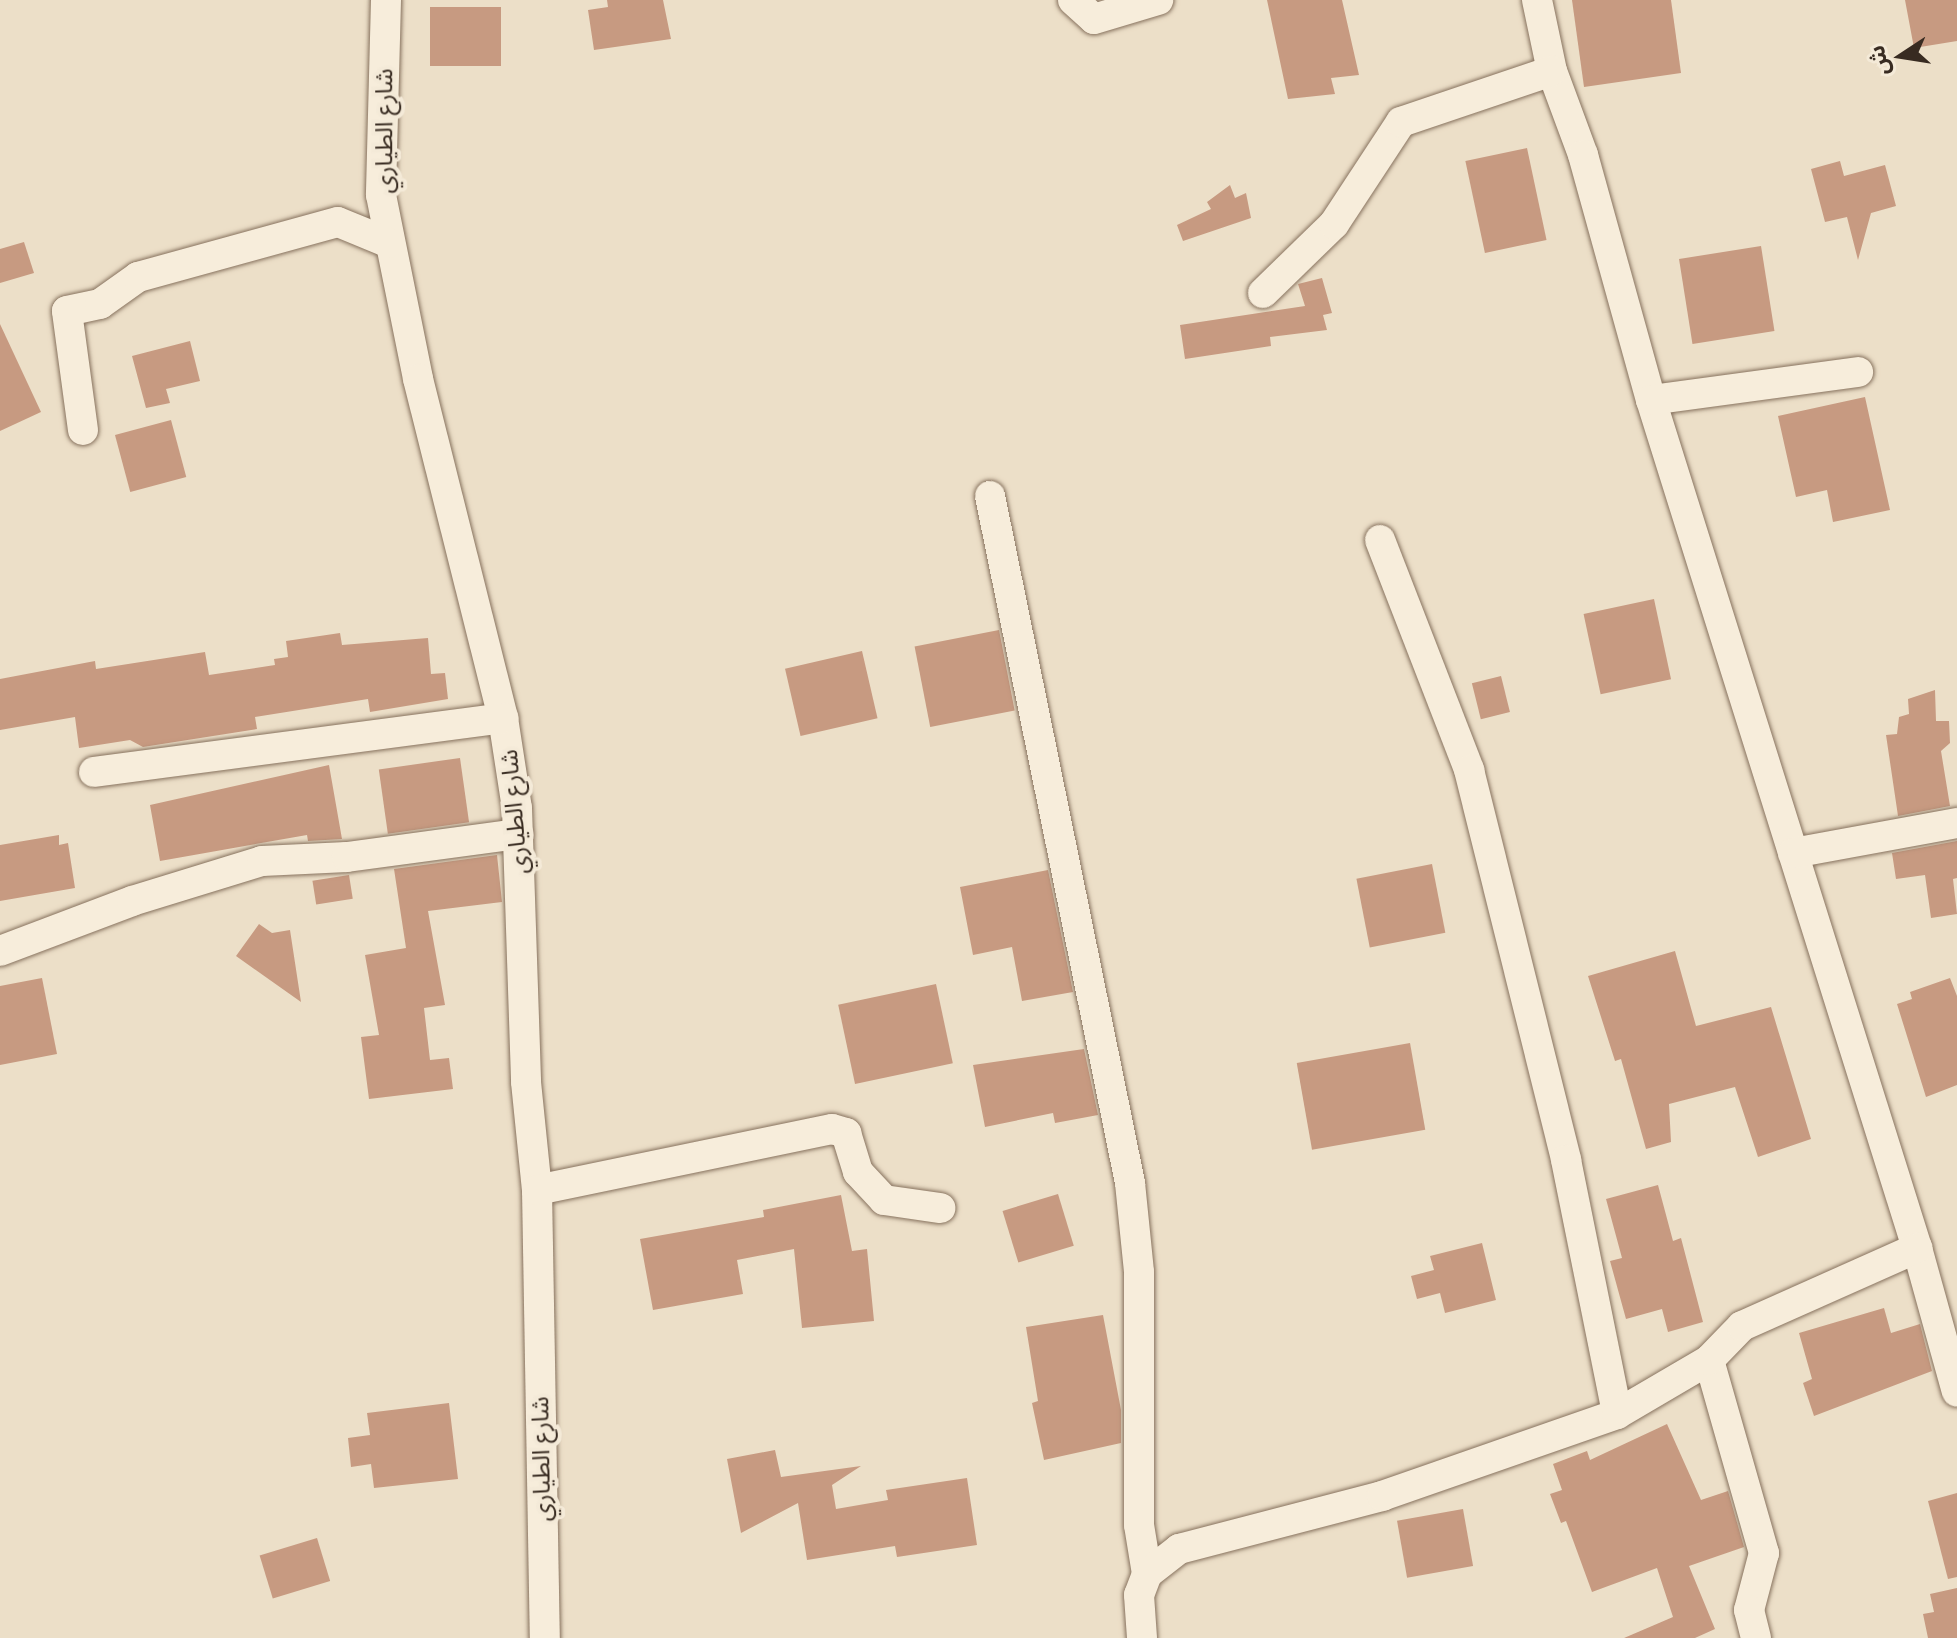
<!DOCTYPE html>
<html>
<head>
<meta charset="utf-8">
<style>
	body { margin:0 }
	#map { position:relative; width:1957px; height:1638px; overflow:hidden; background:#ecdfc8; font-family:"Noto Serif","Noto Sans Arabic",serif }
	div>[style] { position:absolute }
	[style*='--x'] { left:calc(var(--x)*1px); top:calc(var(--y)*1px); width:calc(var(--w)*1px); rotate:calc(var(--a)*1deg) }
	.building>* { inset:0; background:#c79a81; transform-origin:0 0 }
	.roads { filter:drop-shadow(0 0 2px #87725e) drop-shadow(0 0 2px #87725e) }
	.street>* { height:30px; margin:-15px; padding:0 15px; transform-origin:15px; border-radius:15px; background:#f7eddb }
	span { translate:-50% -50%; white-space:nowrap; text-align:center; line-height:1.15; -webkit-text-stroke:8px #f4ead8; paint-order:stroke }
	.street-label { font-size:24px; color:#382b21 }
	.north { position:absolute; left:1861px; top:16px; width:80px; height:80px; -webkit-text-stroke:6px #f4ead8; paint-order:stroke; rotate:258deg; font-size:22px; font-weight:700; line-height:32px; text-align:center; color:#382b21 }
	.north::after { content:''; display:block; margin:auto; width:28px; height:36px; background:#382b21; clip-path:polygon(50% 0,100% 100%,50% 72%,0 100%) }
</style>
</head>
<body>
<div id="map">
	<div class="building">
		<i style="clip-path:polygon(607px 0,663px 0,671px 39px,594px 50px,588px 10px,608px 7px)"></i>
		<i style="clip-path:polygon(1267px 0,1342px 0,1359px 75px,1331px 78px,1335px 94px,1288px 99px)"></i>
		<i style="clip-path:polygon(1572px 0,1671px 0,1681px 73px,1584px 87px)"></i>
		<i style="clip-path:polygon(1905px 0,1957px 0,1957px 41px,1914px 48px)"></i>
		<i style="left:430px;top:7px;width:71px;height:59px"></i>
		<i style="left:1527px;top:148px;width:94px;height:63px;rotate:78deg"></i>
		<i style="clip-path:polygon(1840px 161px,1844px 176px,1885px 165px,1896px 206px,1871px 213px,1858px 260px,1847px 217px,1825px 222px,1811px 169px)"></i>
		<i style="clip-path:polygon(1230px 185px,1235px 198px,1246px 193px,1251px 218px,1183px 241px,1177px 225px,1211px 209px,1207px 202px)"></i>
		<i style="clip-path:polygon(24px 242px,34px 273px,0 283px,0 249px)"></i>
		<i style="left:1761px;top:246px;width:86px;height:83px;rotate:81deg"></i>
		<i style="clip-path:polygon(1322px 278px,1332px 313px,1323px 315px,1327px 330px,1270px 337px,1271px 346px,1185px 359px,1180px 325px,1305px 306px,1298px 284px)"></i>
		<i style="clip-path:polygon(0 324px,41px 412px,0 431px)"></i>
		<i style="clip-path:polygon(190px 341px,200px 381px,166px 389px,170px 403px,146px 408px,132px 356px)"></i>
		<i style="clip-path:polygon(1865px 397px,1890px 510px,1833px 522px,1827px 490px,1796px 497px,1778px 416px)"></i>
		<i style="left:171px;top:420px;width:59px;height:58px;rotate:75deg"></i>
		<i style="left:1654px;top:599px;width:82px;height:72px;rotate:78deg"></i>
		<i style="left:999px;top:630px;width:82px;height:86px;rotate:79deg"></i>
		<i style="clip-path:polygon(340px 633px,342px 645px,428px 638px,431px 674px,445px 673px,448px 699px,370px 712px,368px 699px,255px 717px,257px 729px,143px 747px,130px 740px,79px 748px,75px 717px,0 730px,0 679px,95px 661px,96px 669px,205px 652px,209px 675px,275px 665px,274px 659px,288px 657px,286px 641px)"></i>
		<i style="left:862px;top:651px;width:69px;height:79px;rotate:77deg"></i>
		<i style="left:1501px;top:676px;width:37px;height:30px;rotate:76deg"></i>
		<i style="clip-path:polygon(1935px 690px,1936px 721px,1949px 721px,1950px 743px,1941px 751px,1950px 806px,1898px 816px,1886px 735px,1897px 734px,1899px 717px,1909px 714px,1908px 699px)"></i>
		<i style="left:460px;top:758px;width:65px;height:82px;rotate:82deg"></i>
		<i style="clip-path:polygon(329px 765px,342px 839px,308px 841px,307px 835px,160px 861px,150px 805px)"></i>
		<i style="clip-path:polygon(59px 835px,59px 845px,68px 843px,75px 888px,0 901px,0 845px)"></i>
		<i style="clip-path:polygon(1957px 841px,1957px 878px,1953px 879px,1957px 914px,1931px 918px,1925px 875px,1896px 879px,1892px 853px)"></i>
		<i style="clip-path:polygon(497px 855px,502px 902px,428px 911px,445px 1005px,424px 1008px,430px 1060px,449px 1058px,453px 1089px,369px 1099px,361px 1037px,379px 1035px,365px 955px,406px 948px,394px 869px)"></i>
		<i style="left:1432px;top:864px;width:70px;height:77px;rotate:79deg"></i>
		<i style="clip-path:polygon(1048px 870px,1073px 992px,1022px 1001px,1012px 947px,973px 955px,960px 887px)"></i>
		<i style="left:349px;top:875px;width:24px;height:37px;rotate:81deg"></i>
		<i style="clip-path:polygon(259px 924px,272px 933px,290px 930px,301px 1002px,236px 956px)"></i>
		<i style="clip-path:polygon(1675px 951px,1696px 1026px,1771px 1007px,1811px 1139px,1758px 1157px,1735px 1087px,1669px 1104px,1671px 1142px,1646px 1149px,1621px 1059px,1615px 1061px,1588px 976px)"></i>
		<i style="clip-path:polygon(42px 978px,57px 1054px,0 1065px,0 986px)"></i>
		<i style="clip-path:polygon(1950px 978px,1957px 996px,1957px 1085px,1926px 1097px,1897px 1004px,1912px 999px,1910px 992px)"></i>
		<i style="left:936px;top:984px;width:81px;height:100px;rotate:78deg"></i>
		<i style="left:1410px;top:1043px;width:88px;height:115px;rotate:80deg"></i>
		<i style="clip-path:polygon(1084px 1049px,1098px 1115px,1055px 1123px,1053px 1113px,985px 1127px,973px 1065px)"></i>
		<i style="clip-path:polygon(1658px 1185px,1673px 1241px,1681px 1238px,1703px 1322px,1668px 1332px,1662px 1309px,1626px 1319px,1610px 1261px,1622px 1258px,1606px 1199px)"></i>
		<i style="left:1058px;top:1194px;width:54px;height:58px;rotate:73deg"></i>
		<i style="clip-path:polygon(841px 1195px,852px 1251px,867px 1249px,874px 1321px,802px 1328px,794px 1249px,737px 1260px,743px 1294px,653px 1310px,640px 1239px,764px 1217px,763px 1210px)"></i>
		<i style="clip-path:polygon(1482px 1243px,1496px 1300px,1445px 1313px,1440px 1293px,1417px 1299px,1411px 1276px,1434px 1270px,1430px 1256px)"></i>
		<i style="clip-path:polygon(1884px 1308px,1891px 1333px,1920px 1324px,1932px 1371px,1814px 1416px,1803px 1383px,1812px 1379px,1799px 1333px)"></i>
		<i style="clip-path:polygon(1103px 1315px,1121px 1410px,1121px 1443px,1044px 1460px,1032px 1403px,1038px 1401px,1026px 1327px)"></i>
		<i style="clip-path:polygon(449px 1403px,458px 1479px,374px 1488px,371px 1464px,351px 1467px,348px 1438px,370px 1435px,367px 1413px)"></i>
		<i style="clip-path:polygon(1667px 1424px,1701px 1500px,1728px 1491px,1744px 1547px,1689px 1566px,1715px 1629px,1695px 1638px,1624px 1638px,1673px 1617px,1657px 1568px,1592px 1592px,1566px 1521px,1561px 1523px,1550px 1494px,1562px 1490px,1553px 1464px,1587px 1451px,1590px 1460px)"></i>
		<i style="clip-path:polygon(775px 1450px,781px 1477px,861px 1466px,832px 1485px,836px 1509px,888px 1500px,886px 1490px,967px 1478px,977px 1545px,897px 1557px,895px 1546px,807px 1560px,798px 1503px,741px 1533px,727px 1459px)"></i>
		<i style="clip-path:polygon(1957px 1493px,1957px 1577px,1948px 1579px,1928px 1501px)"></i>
		<i style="left:1463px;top:1509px;width:58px;height:67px;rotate:80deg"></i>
		<i style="left:317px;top:1538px;width:45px;height:60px;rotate:73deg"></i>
		<i style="clip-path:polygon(1957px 1588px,1957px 1638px,1928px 1638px,1923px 1614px,1934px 1612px,1930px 1594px)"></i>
	</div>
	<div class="roads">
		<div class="street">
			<i style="--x:386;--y:0;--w:195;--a:91.5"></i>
			<i style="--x:381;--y:195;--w:188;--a:78.6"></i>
			<i style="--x:418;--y:379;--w:349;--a:75.9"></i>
			<i style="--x:503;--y:718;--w:91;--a:81.2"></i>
			<i style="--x:517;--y:808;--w:274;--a:88.1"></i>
			<i style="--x:526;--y:1082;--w:109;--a:84.2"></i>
			<i style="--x:537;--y:1190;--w:448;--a:89"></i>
			<i style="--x:1073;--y:0;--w:28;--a:42"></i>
			<i style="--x:1094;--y:19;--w:67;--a:-16.5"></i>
			<i style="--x:1537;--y:0;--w:73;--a:78.1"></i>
			<i style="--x:1552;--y:71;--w:90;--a:69.7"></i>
			<i style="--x:1583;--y:155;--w:254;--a:74.5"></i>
			<i style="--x:1651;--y:400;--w:889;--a:72.58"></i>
			<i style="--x:1917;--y:1248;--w:149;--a:74.5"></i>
			<i style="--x:1263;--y:293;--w:99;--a:-44.2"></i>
			<i style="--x:1334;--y:224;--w:122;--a:-56.7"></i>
			<i style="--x:1401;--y:122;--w:159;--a:-18.7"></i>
			<i style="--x:1651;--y:400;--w:209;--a:-7.7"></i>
			<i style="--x:83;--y:430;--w:120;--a:-97.7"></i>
			<i style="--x:67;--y:311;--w:34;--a:-12"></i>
			<i style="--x:100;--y:304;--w:47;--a:-35.4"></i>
			<i style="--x:138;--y:277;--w:207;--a:-15.4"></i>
			<i style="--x:338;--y:222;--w:55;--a:22.4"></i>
			<i style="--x:990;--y:496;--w:701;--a:78.48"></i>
			<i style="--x:1130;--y:1183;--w:89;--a:84.2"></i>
			<i style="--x:1139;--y:1272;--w:253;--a:90"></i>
			<i style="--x:1139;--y:1525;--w:50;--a:80.7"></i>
			<i style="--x:1380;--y:540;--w:247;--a:68.8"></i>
			<i style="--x:1469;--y:770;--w:402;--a:76"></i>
			<i style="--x:1566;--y:1160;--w:259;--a:78.6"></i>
			<i style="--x:94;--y:772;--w:413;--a:-7.5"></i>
			<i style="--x:1793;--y:853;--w:167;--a:-10.4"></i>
			<i style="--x:0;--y:951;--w:141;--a:-20.7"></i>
			<i style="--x:132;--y:901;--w:136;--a:-17.1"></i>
			<i style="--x:262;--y:861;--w:85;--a:-2.7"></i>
			<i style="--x:347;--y:857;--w:173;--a:-7.7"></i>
			<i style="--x:537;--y:1190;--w:301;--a:-11.7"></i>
			<i style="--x:832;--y:1129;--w:15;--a:16"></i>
			<i style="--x:846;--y:1133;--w:41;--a:72.9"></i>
			<i style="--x:858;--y:1172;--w:38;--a:47"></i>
			<i style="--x:884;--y:1200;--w:57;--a:8.1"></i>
			<i style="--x:1709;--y:1360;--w:201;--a:74.1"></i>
			<i style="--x:1764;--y:1553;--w:59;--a:104.7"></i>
			<i style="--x:1749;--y:1610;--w:29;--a:76"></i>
			<i style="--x:1142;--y:1638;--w:43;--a:-94"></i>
			<i style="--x:1139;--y:1595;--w:22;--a:-69"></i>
			<i style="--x:1147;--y:1574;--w:41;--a:-38"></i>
			<i style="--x:1179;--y:1549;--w:210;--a:-14.6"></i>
			<i style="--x:1382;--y:1496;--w:249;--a:-19.2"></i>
			<i style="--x:1617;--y:1414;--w:107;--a:-30.4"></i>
			<i style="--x:1709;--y:1360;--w:47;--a:-45.9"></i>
			<i style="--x:1742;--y:1326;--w:192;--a:-24"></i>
		</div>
	</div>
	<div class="street-label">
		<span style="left:383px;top:131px;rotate:-90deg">شارع الطياري</span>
		<span style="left:513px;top:812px;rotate:-95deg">شارع الطياري</span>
		<span style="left:540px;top:1459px;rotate:-91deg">شارع الطياري</span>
	</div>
	<div class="north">ش</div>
</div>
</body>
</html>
